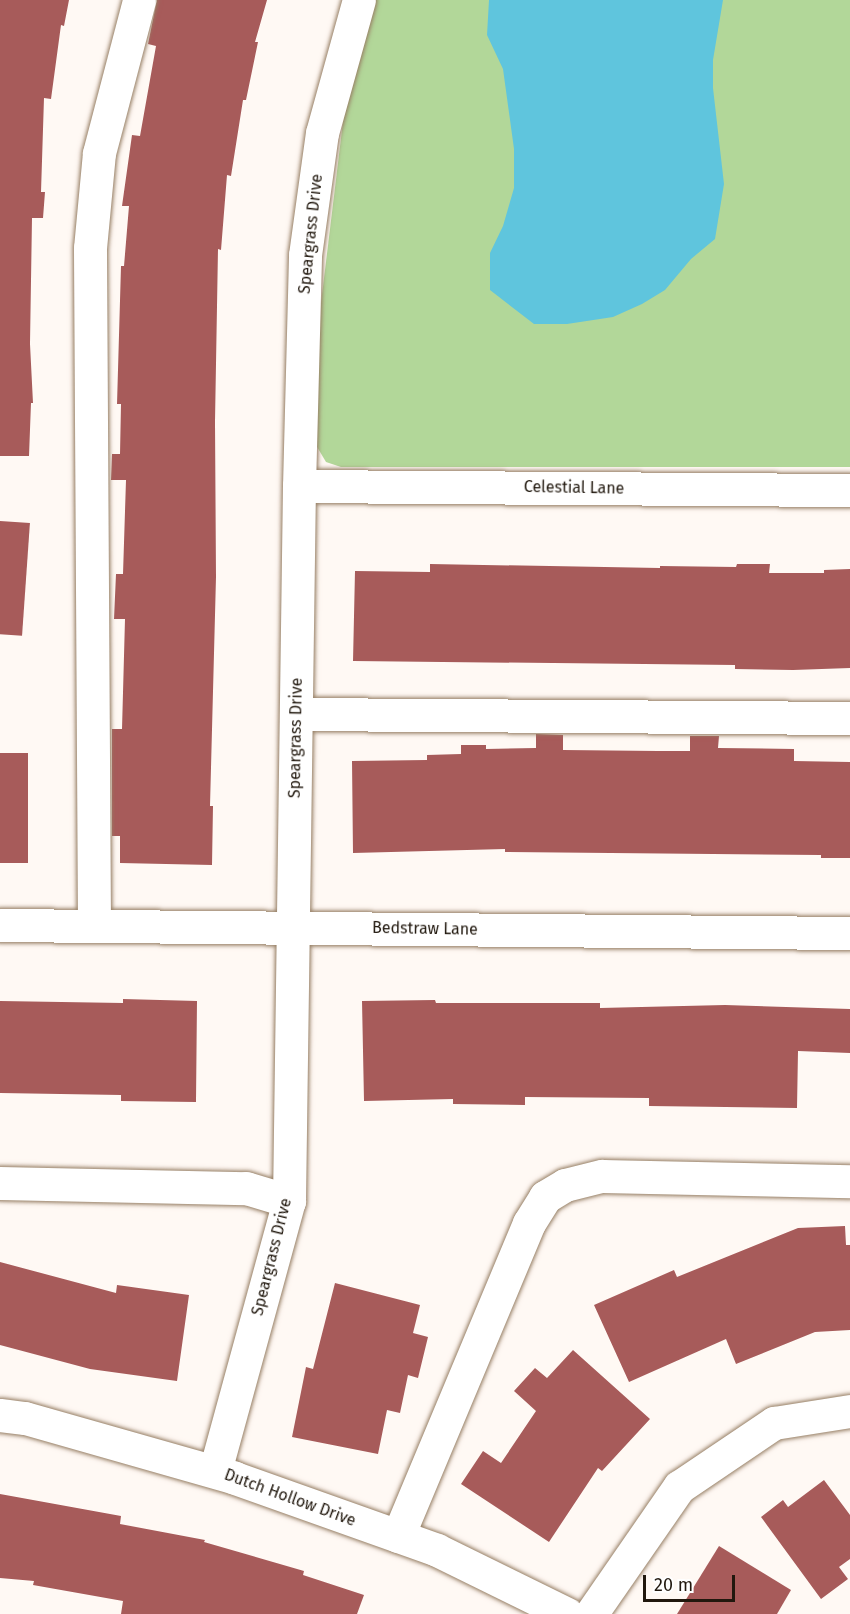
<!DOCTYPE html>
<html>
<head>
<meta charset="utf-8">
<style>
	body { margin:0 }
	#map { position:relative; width:850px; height:1614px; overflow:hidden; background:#fff9f4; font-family:"Fira Sans",sans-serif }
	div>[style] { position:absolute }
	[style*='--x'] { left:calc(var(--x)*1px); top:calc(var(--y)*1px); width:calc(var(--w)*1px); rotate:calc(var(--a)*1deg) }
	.green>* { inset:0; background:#b2d799 }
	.water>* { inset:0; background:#5fc5dd }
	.building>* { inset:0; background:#a75b5a; transform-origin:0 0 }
	.roads { filter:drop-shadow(0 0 2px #977f65) drop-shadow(0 0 2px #977f65) }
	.minor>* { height:33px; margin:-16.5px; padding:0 16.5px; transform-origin:16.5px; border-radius:16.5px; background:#fff }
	span { translate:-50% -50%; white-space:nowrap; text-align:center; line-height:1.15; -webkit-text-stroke:4.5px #fff; paint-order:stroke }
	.street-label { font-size:16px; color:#21180e }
	.scale { position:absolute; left:643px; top:1575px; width:92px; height:27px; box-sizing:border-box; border:3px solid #21180e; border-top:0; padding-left:8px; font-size:18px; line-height:21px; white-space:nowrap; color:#21180e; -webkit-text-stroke:4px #fff; paint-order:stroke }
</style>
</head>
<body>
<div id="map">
	<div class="green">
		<i style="clip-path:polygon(374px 0,850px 0,850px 467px,341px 467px,326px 462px,313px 440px,321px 303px,346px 97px)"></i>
	</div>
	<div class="water">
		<i style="clip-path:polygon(489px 0,723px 0,713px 60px,713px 88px,724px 184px,715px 239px,691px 259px,665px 290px,642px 304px,613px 317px,567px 324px,534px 324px,490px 290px,490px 253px,503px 226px,514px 188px,514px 149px,503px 69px,487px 35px)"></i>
	</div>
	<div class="building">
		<i style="clip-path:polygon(0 0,69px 0,64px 26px,61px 25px,51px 99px,44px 98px,41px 192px,45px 192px,43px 218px,32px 218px,30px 344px,33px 403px,31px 403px,29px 456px,0 456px)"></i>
		<i style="clip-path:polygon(157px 0,267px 0,255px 42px,258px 42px,246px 100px,243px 100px,231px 176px,227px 175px,221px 250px,218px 249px,215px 422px,216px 577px,210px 806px,213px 806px,212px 865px,120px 863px,120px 836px,112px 836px,112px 729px,122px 729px,125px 619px,114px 619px,116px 574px,123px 574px,126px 480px,111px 480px,112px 454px,120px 454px,121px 404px,117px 404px,121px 266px,124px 266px,129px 206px,122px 206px,132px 135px,140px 136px,156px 46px,148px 44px)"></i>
		<i style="left:0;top:521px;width:30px;height:113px;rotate:4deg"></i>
		<i style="clip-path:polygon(430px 564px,660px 568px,660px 566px,736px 567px,737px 564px,770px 564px,769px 573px,824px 573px,824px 570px,850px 569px,850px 668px,793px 670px,735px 669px,735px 665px,353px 661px,355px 571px,430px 572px)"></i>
		<i style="clip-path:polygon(536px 734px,563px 735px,563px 750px,658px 751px,690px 751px,690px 736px,719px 736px,718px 748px,794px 749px,794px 761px,850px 762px,850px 858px,821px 858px,821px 855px,505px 852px,505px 849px,353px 853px,352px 761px,427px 760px,427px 755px,461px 754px,461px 745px,486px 745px,486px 749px,536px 748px)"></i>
		<i style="left:0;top:753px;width:28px;height:110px"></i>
		<i style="clip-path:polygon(123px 999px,197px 1001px,196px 1102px,121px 1101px,121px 1095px,0 1093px,0 1001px,123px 1003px)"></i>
		<i style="clip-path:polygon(435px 1000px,436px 1003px,600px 1003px,600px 1008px,725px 1005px,850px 1009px,850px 1053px,798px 1051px,797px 1108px,649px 1106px,649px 1098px,525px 1097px,525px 1105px,453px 1104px,453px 1099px,364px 1101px,362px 1001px)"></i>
		<i style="clip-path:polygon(845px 1226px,846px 1245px,850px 1245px,850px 1330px,815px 1332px,736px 1364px,726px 1339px,629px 1382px,594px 1305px,674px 1270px,677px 1277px,798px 1228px)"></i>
		<i style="clip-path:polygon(0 1262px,116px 1293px,117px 1285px,189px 1295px,177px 1381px,90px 1369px,0 1345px)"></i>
		<i style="clip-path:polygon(335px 1283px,420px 1305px,413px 1333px,428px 1337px,418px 1378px,408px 1375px,400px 1413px,387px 1410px,378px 1454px,292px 1437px,306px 1367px,313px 1369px)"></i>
		<i style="clip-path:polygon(573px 1350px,650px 1419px,602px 1471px,598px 1468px,549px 1542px,461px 1484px,483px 1451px,501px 1463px,536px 1411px,514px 1391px,535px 1368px,547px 1378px)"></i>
		<i style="clip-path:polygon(824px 1480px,850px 1515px,850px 1559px,839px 1567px,848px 1579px,821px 1599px,761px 1517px,783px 1500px,788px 1507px)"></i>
		<i style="clip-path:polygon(0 1494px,121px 1516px,120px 1524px,205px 1540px,204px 1542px,304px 1571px,303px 1575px,364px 1595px,357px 1614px,121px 1614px,123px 1601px,33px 1585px,34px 1581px,0 1578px)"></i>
		<i style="clip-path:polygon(719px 1546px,791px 1590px,777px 1614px,677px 1614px)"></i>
	</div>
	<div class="roads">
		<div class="minor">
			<i style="--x:299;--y:486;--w:551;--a:0.42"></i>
			<i style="--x:297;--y:714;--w:553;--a:0.41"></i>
			<i style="--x:0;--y:925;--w:850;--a:0.54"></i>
			<i style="--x:94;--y:926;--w:678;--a:-90.34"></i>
			<i style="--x:90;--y:248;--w:95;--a:-84.6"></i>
			<i style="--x:99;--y:153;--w:158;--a:-75.3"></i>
			<i style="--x:0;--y:1183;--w:246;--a:1.2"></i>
			<i style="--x:246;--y:1188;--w:45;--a:16.8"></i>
			<i style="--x:0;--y:1415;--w:25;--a:7"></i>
			<i style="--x:25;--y:1418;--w:218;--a:15.9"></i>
			<i style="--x:235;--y:1478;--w:214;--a:19.6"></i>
			<i style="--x:437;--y:1550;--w:145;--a:26.2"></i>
			<i style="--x:215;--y:1471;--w:280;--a:-74.7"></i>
			<i style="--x:289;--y:1201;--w:715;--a:-89.2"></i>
			<i style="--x:299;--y:486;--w:231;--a:-88.5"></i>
			<i style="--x:305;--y:255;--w:123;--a:-82.1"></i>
			<i style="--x:322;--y:133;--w:138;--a:-74.5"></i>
			<i style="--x:398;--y:1536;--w:339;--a:-67.3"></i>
			<i style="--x:529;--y:1223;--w:31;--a:-58"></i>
			<i style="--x:545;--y:1197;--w:23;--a:-31"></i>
			<i style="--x:565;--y:1185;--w:38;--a:-14"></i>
			<i style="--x:602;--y:1176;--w:248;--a:1.2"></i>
			<i style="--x:591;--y:1614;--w:155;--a:-55.3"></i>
			<i style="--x:679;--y:1487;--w:115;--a:-34"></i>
			<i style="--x:774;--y:1423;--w:77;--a:-9"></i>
		</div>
	</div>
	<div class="street-label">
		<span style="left:311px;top:234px;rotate:-84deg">Speargrass Drive</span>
		<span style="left:574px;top:488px;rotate:1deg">Celestial Lane</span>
		<span style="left:296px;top:738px;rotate:-89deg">Speargrass Drive</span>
		<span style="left:425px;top:929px;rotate:1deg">Bedstraw Lane</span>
		<span style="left:272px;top:1257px;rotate:-76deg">Speargrass Drive</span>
		<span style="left:290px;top:1498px;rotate:20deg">Dutch Hollow Drive</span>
	</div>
	<div class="scale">20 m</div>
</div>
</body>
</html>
